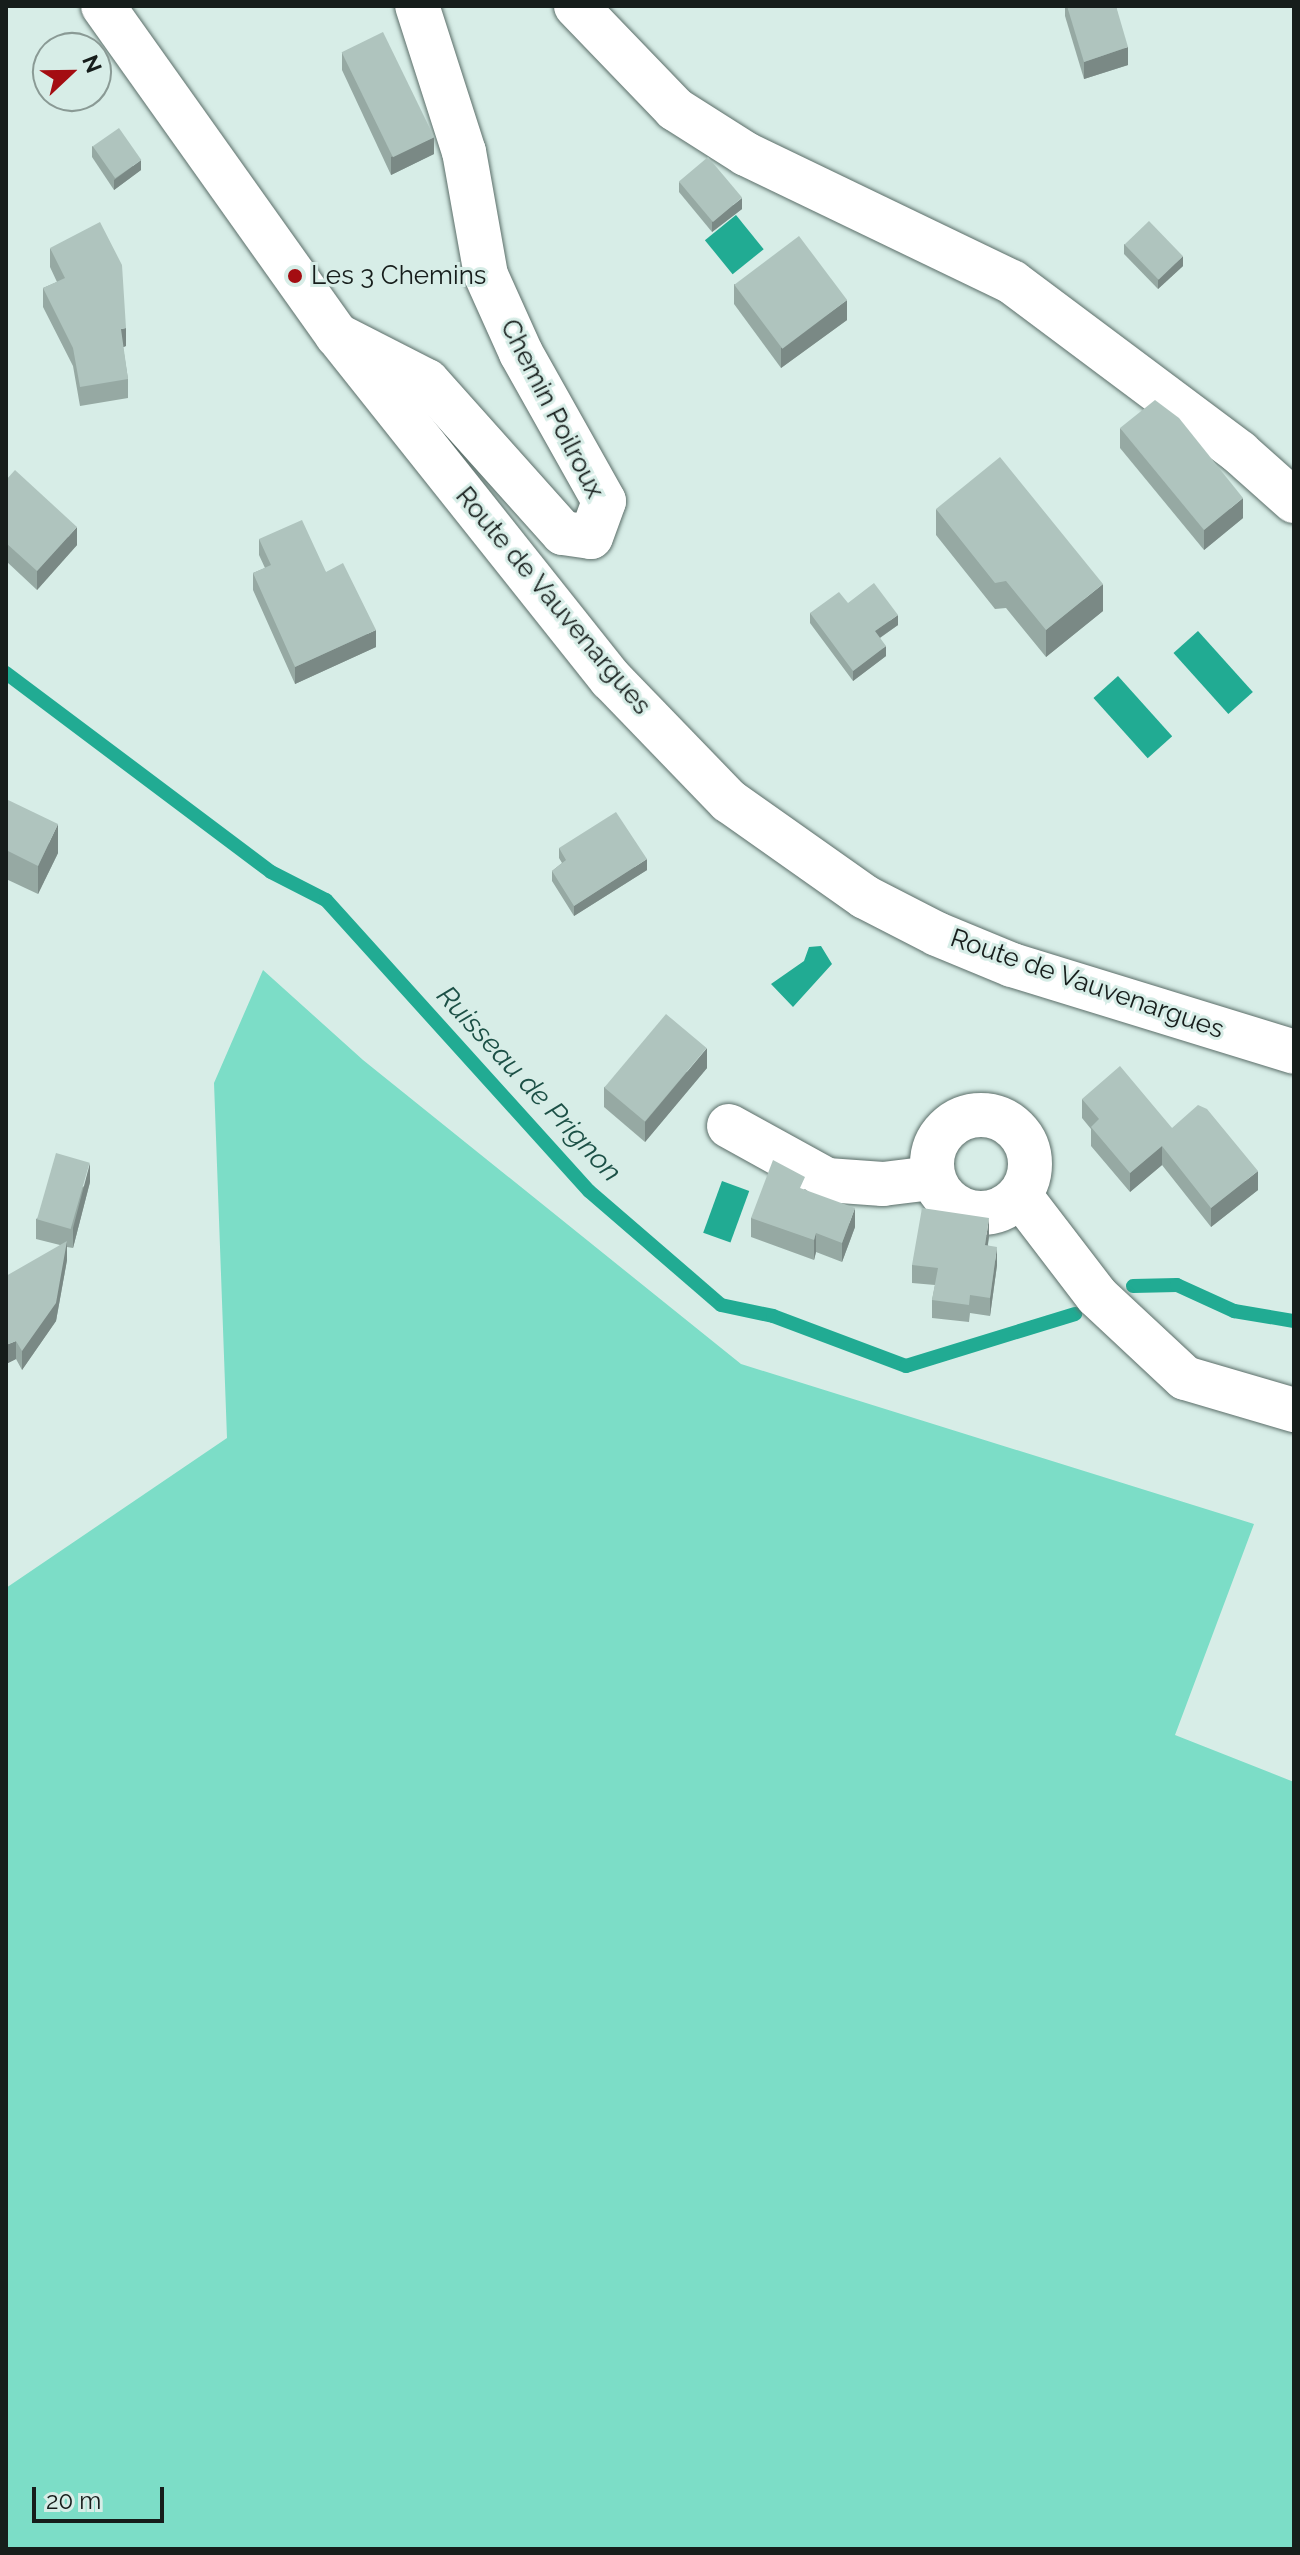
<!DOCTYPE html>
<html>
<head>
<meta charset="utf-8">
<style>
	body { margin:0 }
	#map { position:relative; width:1300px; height:2555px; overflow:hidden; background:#d7ede7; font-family:Raleway,sans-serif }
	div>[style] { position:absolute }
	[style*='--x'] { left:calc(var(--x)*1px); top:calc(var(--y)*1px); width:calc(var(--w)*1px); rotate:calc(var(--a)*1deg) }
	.green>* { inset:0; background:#7cddc7 }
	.water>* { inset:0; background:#21ab93; transform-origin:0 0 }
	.stream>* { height:14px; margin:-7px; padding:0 7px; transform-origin:7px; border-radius:7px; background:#21ab93 }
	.roads { filter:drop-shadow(0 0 2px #5b6e69) drop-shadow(0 0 2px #5b6e69) }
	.minor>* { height:44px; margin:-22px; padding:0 22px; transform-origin:22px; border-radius:22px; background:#fff }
	.minor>.ring { margin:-22px; padding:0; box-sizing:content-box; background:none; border:44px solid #fff; border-radius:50% }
	.secondary>* { height:44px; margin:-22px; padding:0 22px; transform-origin:22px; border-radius:22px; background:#fff }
	.wall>* { inset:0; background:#96a9a3 }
	.shaded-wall>* { inset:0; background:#7a8985 }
	.building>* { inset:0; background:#afc4be; transform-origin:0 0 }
	.dots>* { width:22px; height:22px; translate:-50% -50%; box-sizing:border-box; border:4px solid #d7ede7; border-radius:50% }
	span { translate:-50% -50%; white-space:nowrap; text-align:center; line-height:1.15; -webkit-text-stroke:6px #d7ede7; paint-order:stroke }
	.poi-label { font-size:26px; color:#161d1b }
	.left { translate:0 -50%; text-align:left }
	.street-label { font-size:26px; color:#161d1b }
	.water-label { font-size:28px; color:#1c5046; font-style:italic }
	.frame { position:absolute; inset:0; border:8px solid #161d1b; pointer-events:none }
	.north { position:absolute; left:32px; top:32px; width:80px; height:80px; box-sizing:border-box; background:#d7ede7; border:2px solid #8a9a95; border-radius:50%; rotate:68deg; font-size:22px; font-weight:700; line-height:32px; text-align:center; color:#161d1b }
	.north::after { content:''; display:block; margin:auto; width:28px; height:36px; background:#a40d12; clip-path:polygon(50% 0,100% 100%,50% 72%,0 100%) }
	.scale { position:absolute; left:32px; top:2487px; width:132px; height:36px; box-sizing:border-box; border:4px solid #161d1b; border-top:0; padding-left:10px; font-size:24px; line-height:28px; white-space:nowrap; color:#161d1b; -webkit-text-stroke:6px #d7ede7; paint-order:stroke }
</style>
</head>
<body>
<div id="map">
	<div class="green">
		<i style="clip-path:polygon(263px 970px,363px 1060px,741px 1364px,1254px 1524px,1175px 1735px,1294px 1782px,1294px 2549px,6px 2549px,6px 1588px,227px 1438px,214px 1083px)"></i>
	</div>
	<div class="water">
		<i style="left:736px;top:215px;width:44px;height:40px;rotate:51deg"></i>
		<i style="left:1198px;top:631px;width:82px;height:33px;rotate:48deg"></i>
		<i style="left:1118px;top:676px;width:81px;height:33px;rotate:48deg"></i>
		<i style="clip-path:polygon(821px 946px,832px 964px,793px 1007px,771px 984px,804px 961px,809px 947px)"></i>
		<i style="left:722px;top:1181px;width:29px;height:55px;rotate:20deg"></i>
	</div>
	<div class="stream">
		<i style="--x:6;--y:673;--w:331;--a:36.9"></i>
		<i style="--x:271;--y:872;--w:62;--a:27"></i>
		<i style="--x:326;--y:900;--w:392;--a:47.9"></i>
		<i style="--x:589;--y:1191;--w:174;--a:40.8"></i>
		<i style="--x:721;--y:1305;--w:53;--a:11.9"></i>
		<i style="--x:773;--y:1316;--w:142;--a:20.6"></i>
		<i style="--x:906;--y:1366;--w:177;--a:-17.1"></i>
		<i style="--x:1133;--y:1286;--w:44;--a:-1.3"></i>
		<i style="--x:1177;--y:1285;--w:63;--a:24.5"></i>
		<i style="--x:1234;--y:1311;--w:61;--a:9.5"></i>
	</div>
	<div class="roads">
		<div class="minor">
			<i style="--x:576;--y:6;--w:143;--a:46.1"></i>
			<i style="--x:675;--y:109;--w:84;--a:32.4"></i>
			<i style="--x:746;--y:154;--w:295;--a:25.7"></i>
			<i style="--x:1012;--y:282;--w:284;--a:36.8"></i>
			<i style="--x:1239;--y:452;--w:74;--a:41.7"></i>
			<i style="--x:337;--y:335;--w:101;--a:27.1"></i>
			<i style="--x:427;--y:381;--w:204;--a:48.2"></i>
			<i style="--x:563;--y:533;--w:28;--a:8"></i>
			<i style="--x:591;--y:537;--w:38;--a:-70"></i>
			<i style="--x:604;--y:501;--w:170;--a:-119.3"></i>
			<i style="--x:521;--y:353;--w:85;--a:-114.2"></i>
			<i style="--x:486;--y:275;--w:125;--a:-100.1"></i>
			<i style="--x:464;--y:152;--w:153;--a:-107.8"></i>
			<i class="ring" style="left:932px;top:1115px;width:54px;height:54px"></i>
			<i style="--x:729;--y:1126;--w:112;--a:28.9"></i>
			<i style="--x:827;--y:1180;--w:56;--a:4.1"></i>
			<i style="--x:883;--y:1184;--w:49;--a:-7"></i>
			<i style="--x:1022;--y:1198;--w:123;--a:52.6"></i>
			<i style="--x:1097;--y:1296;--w:120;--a:43"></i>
			<i style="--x:1185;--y:1378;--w:114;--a:16.4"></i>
		</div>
		<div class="secondary">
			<i style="--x:103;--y:6;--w:404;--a:54.6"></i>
			<i style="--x:337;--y:335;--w:440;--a:51.5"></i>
			<i style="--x:611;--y:679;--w:170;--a:46"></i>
			<i style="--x:729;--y:801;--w:166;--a:35.2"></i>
			<i style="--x:865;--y:897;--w:81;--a:27.2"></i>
			<i style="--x:937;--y:934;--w:81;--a:22.5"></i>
			<i style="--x:1012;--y:965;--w:295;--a:17.1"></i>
		</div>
	</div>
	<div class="wall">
		<i style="clip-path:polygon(1065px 6px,1116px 6px,1128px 65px,1084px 79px,1065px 16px)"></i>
		<i style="clip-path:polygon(342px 52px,434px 154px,391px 175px,342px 70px)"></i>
		<i style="clip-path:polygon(92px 146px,141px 170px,114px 190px,92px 157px)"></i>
		<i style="clip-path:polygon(679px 182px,742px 209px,712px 232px,679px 192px)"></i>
		<i style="clip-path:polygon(1124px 244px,1183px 266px,1158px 289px,1124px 254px)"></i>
		<i style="clip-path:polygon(50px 248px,126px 346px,123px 347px,128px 379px,128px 398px,80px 406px,73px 366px,43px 307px,43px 288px,57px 282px,50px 267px)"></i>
		<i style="clip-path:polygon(734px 284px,847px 320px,781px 368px,734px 304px)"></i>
		<i style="clip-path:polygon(1120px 428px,1243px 518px,1204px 550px,1120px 448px)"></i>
		<i style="clip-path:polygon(6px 480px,77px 545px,37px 590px,6px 561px)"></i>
		<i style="clip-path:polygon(936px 509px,1103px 611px,1046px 657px,1006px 608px,995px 609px,936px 535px)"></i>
		<i style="clip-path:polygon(259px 539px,326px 572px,376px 647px,295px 684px,253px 590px,253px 573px,265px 568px,259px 555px)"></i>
		<i style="clip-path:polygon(848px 603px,898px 625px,880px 638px,886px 656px,853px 681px,810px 623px,810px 613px)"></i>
		<i style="clip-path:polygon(6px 799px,58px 853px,38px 894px,6px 879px)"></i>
		<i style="clip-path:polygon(559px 848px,647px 870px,574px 916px,552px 881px,552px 871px,562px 863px,559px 858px)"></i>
		<i style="clip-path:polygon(707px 1068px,645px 1142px,604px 1107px,604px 1087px)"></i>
		<i style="clip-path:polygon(1082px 1099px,1172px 1128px,1258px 1190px,1211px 1227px,1162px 1165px,1130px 1192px,1091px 1146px,1091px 1129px,1082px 1118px)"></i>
		<i style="clip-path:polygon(90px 1182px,73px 1248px,67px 1247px,67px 1260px,56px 1321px,22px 1370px,16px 1359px,6px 1364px,60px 1245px,36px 1239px,36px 1219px)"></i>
		<i style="clip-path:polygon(805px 1189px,855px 1227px,842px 1262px,816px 1252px,814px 1260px,751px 1237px,751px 1218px)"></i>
		<i style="clip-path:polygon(989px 1236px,988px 1245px,997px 1265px,990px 1316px,970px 1313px,969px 1322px,932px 1318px,932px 1300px,935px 1285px,912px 1283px,912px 1265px)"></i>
	</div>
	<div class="shaded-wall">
		<i style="clip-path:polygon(1128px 47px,1128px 65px,1084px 79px,1084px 62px)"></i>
		<i style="clip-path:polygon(434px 137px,434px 154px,391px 175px,391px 157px)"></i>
		<i style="clip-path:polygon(141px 160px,141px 170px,114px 190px,114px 180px)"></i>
		<i style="clip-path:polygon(742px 198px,742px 209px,712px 232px,712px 222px)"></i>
		<i style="clip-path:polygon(1183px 256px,1183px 266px,1158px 289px,1158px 279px)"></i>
		<i style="clip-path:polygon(847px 300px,847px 320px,781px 368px,781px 348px)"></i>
		<i style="clip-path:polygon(126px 328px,126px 346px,121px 348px,121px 329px)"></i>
		<i style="clip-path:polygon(1243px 498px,1243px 518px,1204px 550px,1204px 530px)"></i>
		<i style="clip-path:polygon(77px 527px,77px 545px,37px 590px,37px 571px)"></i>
		<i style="clip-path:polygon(1103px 584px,1103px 611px,1046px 657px,1046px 630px)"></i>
		<i style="clip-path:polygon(898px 615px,898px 625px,875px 641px,875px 631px)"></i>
		<i style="clip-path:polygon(376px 630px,376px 647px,295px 684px,295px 667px)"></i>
		<i style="clip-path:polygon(886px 646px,886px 656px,853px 681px,853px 671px)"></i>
		<i style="clip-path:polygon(58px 824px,58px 853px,38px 894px,38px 866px)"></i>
		<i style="clip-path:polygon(647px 859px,647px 870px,574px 916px,574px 906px)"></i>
		<i style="clip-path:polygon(707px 1048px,707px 1068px,645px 1142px,645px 1122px)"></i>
		<i style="clip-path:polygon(1162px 1146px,1162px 1165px,1130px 1192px,1130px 1173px)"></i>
		<i style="clip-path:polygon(90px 1163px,90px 1182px,73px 1248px,73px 1228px)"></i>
		<i style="clip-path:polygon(1258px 1171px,1258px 1190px,1211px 1227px,1211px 1208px)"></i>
		<i style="clip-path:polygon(855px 1208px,855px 1227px,842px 1262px,842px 1243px)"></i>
		<i style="clip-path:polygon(989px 1218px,989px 1236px,985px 1263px,985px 1245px)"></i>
		<i style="clip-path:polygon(816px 1233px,816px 1252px,814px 1260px,814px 1240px)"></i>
		<i style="clip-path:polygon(67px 1241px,67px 1260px,56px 1321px,22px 1370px,22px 1351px)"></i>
		<i style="clip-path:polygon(997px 1247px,997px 1265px,990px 1316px,990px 1298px)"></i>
		<i style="clip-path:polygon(16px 1341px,16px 1359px,6px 1364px,6px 1345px)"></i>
	</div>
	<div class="building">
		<i style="clip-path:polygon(1067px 6px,1116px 6px,1128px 47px,1084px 62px)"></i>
		<i style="left:383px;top:32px;width:117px;height:46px;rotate:64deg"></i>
		<i style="left:119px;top:128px;width:39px;height:32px;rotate:55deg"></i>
		<i style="left:708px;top:157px;width:53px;height:38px;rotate:50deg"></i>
		<i style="left:1149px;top:221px;width:49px;height:34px;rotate:46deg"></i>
		<i style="clip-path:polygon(100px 222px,122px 265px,126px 328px,121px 329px,128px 379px,80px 387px,73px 348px,43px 288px,65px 278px,50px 248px)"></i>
		<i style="left:799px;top:236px;width:80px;height:81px;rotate:53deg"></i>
		<i style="clip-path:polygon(1155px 400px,1179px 418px,1243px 498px,1204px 530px,1120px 428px)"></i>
		<i style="clip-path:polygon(1000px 457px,1103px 584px,1046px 630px,1006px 581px,995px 583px,936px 509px)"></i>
		<i style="clip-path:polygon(15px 470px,77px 527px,37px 571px,6px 543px,6px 480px)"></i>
		<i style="clip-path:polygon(302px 520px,326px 572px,343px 563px,376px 630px,295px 667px,253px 573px,271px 565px,259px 539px)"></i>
		<i style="clip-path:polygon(874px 583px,898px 615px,875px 631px,886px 646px,853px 671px,810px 613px,839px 592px,848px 603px)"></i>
		<i style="clip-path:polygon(6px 799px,58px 824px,38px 866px,6px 850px)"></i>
		<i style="clip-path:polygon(616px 812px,647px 859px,574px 906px,552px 871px,566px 860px,559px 848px)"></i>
		<i style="left:666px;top:1014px;width:53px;height:96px;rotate:40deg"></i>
		<i style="clip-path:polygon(1120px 1066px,1172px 1128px,1198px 1105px,1207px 1109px,1258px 1171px,1211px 1208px,1162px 1146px,1130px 1173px,1091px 1127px,1099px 1119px,1082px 1099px)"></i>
		<i style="left:56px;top:1153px;width:35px;height:69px;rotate:16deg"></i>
		<i style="clip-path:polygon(773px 1160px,805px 1177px,800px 1188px,855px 1208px,842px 1243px,816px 1233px,814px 1240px,751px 1218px)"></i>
		<i style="clip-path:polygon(922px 1208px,989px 1218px,985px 1245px,997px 1247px,990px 1298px,970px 1295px,969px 1305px,932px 1300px,938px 1268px,912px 1265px)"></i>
		<i style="clip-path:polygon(67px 1241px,56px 1303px,22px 1351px,16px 1341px,6px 1345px,6px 1276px)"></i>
	</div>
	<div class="dots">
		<i style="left:295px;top:276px;background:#a40d12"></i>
	</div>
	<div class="poi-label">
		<span class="left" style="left:311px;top:276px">Les 3 Chemins</span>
	</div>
	<div class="street-label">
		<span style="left:552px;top:409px;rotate:63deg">Chemin Poilroux</span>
		<span style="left:553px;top:601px;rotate:50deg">Route de Vauvenargues</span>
		<span style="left:1087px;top:984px;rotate:19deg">Route de Vauvenargues</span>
	</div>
	<div class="water-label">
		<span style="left:529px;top:1084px;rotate:47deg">Ruisseau de Prignon</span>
	</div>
	<div class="frame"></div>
	<div class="north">N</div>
	<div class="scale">20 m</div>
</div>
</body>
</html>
